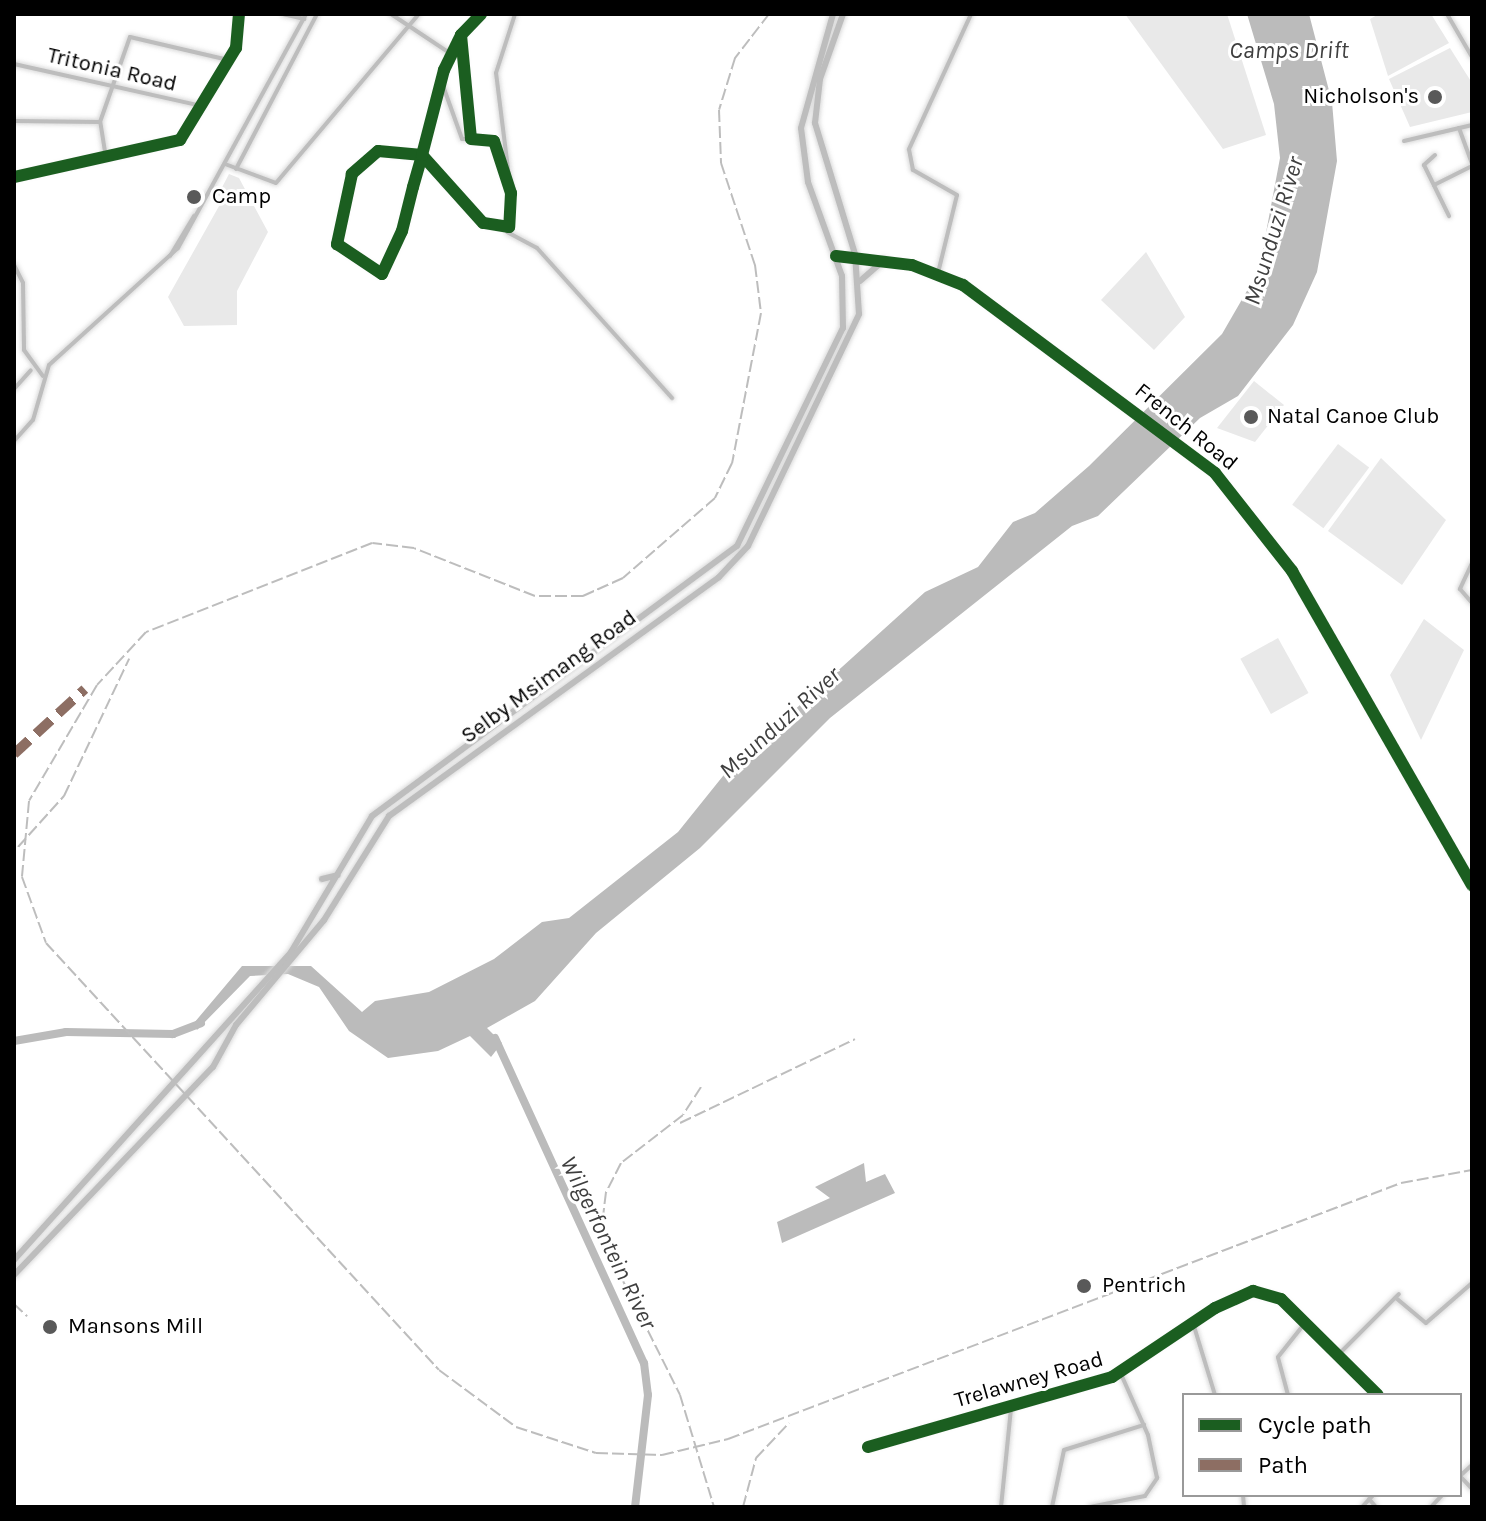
<!DOCTYPE html>
<html>
<head>
<meta charset="utf-8">
<style>
	body { margin:0 }
	#map { position:relative; width:1486px; height:1521px; overflow:hidden; background:#fff; font-family:Karla,sans-serif }
	div>[style] { position:absolute }
	[style*='--x'] { left:calc(var(--x)*1px); top:calc(var(--y)*1px); width:calc(var(--w)*1px); rotate:calc(var(--a)*1deg) }
	.green>* { inset:0; background:#e9e9e9; transform-origin:0 0 }
	.water>* { inset:0; background:#bbb }
	.river>* { height:8px; margin:-4px; padding:0 4px; transform-origin:4px; border-radius:4px; background:#bbb }
	.roads { filter:drop-shadow(0 0 2px #dbdbdb) drop-shadow(0 0 2px #dbdbdb) }
	.minor>* { height:4px; margin:-2px; padding:0 2px; transform-origin:2px; border-radius:2px; background:#bdbdbd }
	.major>* { height:6px; margin:-3px; padding:0 3px; transform-origin:3px; border-radius:3px; background:#bdbdbd }
	.rail>* { height:2px; margin-top:-1px; transform-origin:0; background:repeating-linear-gradient(90deg,#bdbdbd 0 12px,transparent 0 16px) }
	.quiet>* { height:10px; margin-top:-5px; transform-origin:0; background:repeating-linear-gradient(90deg,#8d6e63 0 20px,transparent 0 30px) }
	.cycleway>* { height:12px; margin:-6px; padding:0 6px; transform-origin:6px; border-radius:6px; background:#1b5e20 }
	.dots>* { width:22px; height:22px; translate:-50% -50%; box-sizing:border-box; border:4px solid #fff; border-radius:50% }
	span { translate:-50% -50%; white-space:nowrap; text-align:center; line-height:1.15; -webkit-text-stroke:6px #fff; paint-order:stroke }
	.street-label { font-size:22px; color:#000 }
	.poi-label { font-size:22px; color:#000 }
	.right { translate:-100% -50%; text-align:right }
	.left { translate:0 -50%; text-align:left }
	.water-label { font-size:24px; color:#3f3f3f; font-style:italic }
	.frame { position:absolute; inset:0; border:16px solid #000; pointer-events:none }
	.legend { position:absolute; left:1182px; top:1393px; width:280px; height:104px; box-sizing:border-box; background:#fff; border:2px solid #999; margin:0; padding:10px 14px; list-style:none; font-size:24px; color:#000 }
	.legend li { display:flex; align-items:center; gap:16px; height:40px }
	.legend b { width:40px; border:2px solid #999 }
</style>
</head>
<body>
<div id="map">
	<div class="green">
		<i style="clip-path:polygon(1125px 14px,1227px 14px,1266px 135px,1223px 149px)"></i>
		<i style="clip-path:polygon(1379px 14px,1431px 14px,1449px 43px,1388px 76px,1370px 19px)"></i>
		<i style="clip-path:polygon(1450px 48px,1472px 83px,1472px 112px,1410px 127px,1389px 79px)"></i>
		<i style="clip-path:polygon(229px 174px,239px 178px,268px 232px,237px 291px,237px 325px,184px 326px,168px 297px,223px 199px,218px 195px)"></i>
		<i style="clip-path:polygon(1146px 252px,1185px 317px,1154px 350px,1101px 300px)"></i>
		<i style="clip-path:polygon(1254px 381px,1284px 405px,1255px 442px,1217px 428px)"></i>
		<i style="left:1338px;top:444px;width:39px;height:76px;rotate:37deg"></i>
		<i style="clip-path:polygon(1381px 458px,1446px 520px,1402px 585px,1328px 531px)"></i>
		<i style="clip-path:polygon(1424px 619px,1464px 650px,1421px 740px,1390px 675px)"></i>
		<i style="left:1278px;top:638px;width:63px;height:43px;rotate:61deg"></i>
	</div>
	<div class="water">
		<i style="clip-path:polygon(1247px 14px,1309px 14px,1332px 102px,1337px 161px,1317px 272px,1293px 325px,1238px 396px,1200px 418px,1098px 516px,1072px 526px,830px 718px,700px 848px,596px 933px,535px 1001px,487px 1028px,502px 1043px,491px 1057px,470px 1036px,438px 1051px,388px 1058px,349px 1031px,319px 987px,288px 974px,250px 976px,197px 1030px,194px 1023px,242px 966px,311px 966px,362px 1012px,375px 1001px,429px 992px,494px 959px,542px 922px,569px 918px,678px 832px,727px 771px,925px 592px,978px 567px,1013px 522px,1035px 513px,1089px 466px,1222px 334px,1259px 270px,1280px 158px,1274px 104px)"></i>
		<i style="clip-path:polygon(864px 1163px,866px 1182px,885px 1174px,895px 1193px,782px 1243px,777px 1222px,830px 1198px,815px 1187px)"></i>
	</div>
	<div class="river">
		<i style="--x:495;--y:1038;--w:358;--a:65.4"></i>
		<i style="--x:644;--y:1363;--w:32;--a:83"></i>
		<i style="--x:648;--y:1395;--w:113;--a:96.6"></i>
		<i style="--x:14;--y:1041;--w:53;--a:-9.8"></i>
		<i style="--x:66;--y:1032;--w:107;--a:1.1"></i>
		<i style="--x:173;--y:1034;--w:30;--a:-21"></i>
	</div>
	<div class="roads">
		<div class="minor">
			<i style="--x:283;--y:14;--w:22;--a:13"></i>
			<i style="--x:391;--y:14;--w:72;--a:33.7"></i>
			<i style="--x:1447;--y:14;--w:50;--a:59.8"></i>
			<i style="--x:461;--y:35;--w:104;--a:84.5"></i>
			<i style="--x:471;--y:139;--w:23;--a:5"></i>
			<i style="--x:494;--y:141;--w:55;--a:71.9"></i>
			<i style="--x:511;--y:193;--w:34;--a:93"></i>
			<i style="--x:509;--y:227;--w:26;--a:-171"></i>
			<i style="--x:483;--y:223;--w:91;--a:-131.9"></i>
			<i style="--x:422;--y:155;--w:44;--a:-174.8"></i>
			<i style="--x:378;--y:151;--w:35;--a:139"></i>
			<i style="--x:352;--y:174;--w:72;--a:102.1"></i>
			<i style="--x:337;--y:244;--w:54;--a:33.7"></i>
			<i style="--x:382;--y:274;--w:47;--a:-65.1"></i>
			<i style="--x:402;--y:231;--w:45;--a:-76"></i>
			<i style="--x:413;--y:187;--w:33;--a:-74"></i>
			<i style="--x:422;--y:155;--w:88;--a:-75.5"></i>
			<i style="--x:444;--y:70;--w:39;--a:-64"></i>
			<i style="--x:461;--y:35;--w:29;--a:-46"></i>
			<i style="--x:14;--y:64;--w:193;--a:12.6"></i>
			<i style="--x:442;--y:83;--w:59;--a:70.3"></i>
			<i style="--x:462;--y:139;--w:9;--a:0"></i>
			<i style="--x:14;--y:121;--w:86;--a:0.7"></i>
			<i style="--x:1459;--y:128;--w:37;--a:70"></i>
			<i style="--x:1404;--y:141;--w:70;--a:-13.2"></i>
			<i style="--x:1435;--y:155;--w:15;--a:138"></i>
			<i style="--x:1424;--y:165;--w:57;--a:63.9"></i>
			<i style="--x:106;--y:158;--w:36;--a:-99"></i>
			<i style="--x:100;--y:122;--w:90;--a:-70.6"></i>
			<i style="--x:130;--y:37;--w:101;--a:13.2"></i>
			<i style="--x:225;--y:164;--w:54;--a:20.4"></i>
			<i style="--x:276;--y:183;--w:221;--a:-49.8"></i>
			<i style="--x:236;--y:169;--w:175;--a:-62.4"></i>
			<i style="--x:14;--y:177;--w:170;--a:-12.6"></i>
			<i style="--x:180;--y:140;--w:108;--a:-58.7"></i>
			<i style="--x:236;--y:48;--w:34;--a:-85"></i>
			<i style="--x:1434;--y:185;--w:42;--a:-26.6"></i>
			<i style="--x:511;--y:193;--w:121;--a:-97.1"></i>
			<i style="--x:496;--y:73;--w:62;--a:-72.1"></i>
			<i style="--x:507;--y:232;--w:34;--a:28"></i>
			<i style="--x:537;--y:248;--w:202;--a:48"></i>
			<i style="--x:170;--y:256;--w:47;--a:-59"></i>
			<i style="--x:836;--y:256;--w:77;--a:6.8"></i>
			<i style="--x:912;--y:265;--w:55;--a:21.4"></i>
			<i style="--x:963;--y:285;--w:314;--a:36.7"></i>
			<i style="--x:1215;--y:473;--w:125;--a:51.8"></i>
			<i style="--x:1292;--y:571;--w:362;--a:60.2"></i>
			<i style="--x:14;--y:265;--w:20;--a:63"></i>
			<i style="--x:23;--y:283;--w:67;--a:89.1"></i>
			<i style="--x:24;--y:350;--w:32;--a:54"></i>
			<i style="--x:938;--y:273;--w:80;--a:-76.3"></i>
			<i style="--x:957;--y:195;--w:51;--a:-150.4"></i>
			<i style="--x:913;--y:170;--w:21;--a:-101"></i>
			<i style="--x:909;--y:149;--w:149;--a:-65.3"></i>
			<i style="--x:14;--y:389;--w:25;--a:-48"></i>
			<i style="--x:14;--y:441;--w:28;--a:-48"></i>
			<i style="--x:33;--y:420;--w:57;--a:-73.8"></i>
			<i style="--x:49;--y:365;--w:174;--a:-42.2"></i>
			<i style="--x:178;--y:248;--w:267;--a:-61.3"></i>
			<i style="--x:1472;--y:563;--w:29;--a:115"></i>
			<i style="--x:1460;--y:589;--w:18;--a:49"></i>
			<i style="--x:1396;--y:1298;--w:39;--a:40"></i>
			<i style="--x:1426;--y:1323;--w:61;--a:-41"></i>
			<i style="--x:1193;--y:1323;--w:75;--a:73"></i>
			<i style="--x:1338;--y:1355;--w:86;--a:-45"></i>
			<i style="--x:1288;--y:1395;--w:39;--a:-105"></i>
			<i style="--x:1278;--y:1357;--w:43;--a:-51.5"></i>
			<i style="--x:868;--y:1447;--w:254;--a:-16"></i>
			<i style="--x:1112;--y:1377;--w:124;--a:-33.8"></i>
			<i style="--x:1215;--y:1308;--w:42;--a:-24.1"></i>
			<i style="--x:1253;--y:1291;--w:29;--a:16"></i>
			<i style="--x:1281;--y:1299;--w:136;--a:44.7"></i>
			<i style="--x:1460;--y:1476;--w:18;--a:47"></i>
			<i style="--x:1460;--y:1476;--w:16;--a:-43"></i>
			<i style="--x:1243;--y:1495;--w:12;--a:85"></i>
			<i style="--x:1369;--y:1499;--w:11;--a:49"></i>
			<i style="--x:1001;--y:1507;--w:100;--a:-84.2"></i>
			<i style="--x:1052;--y:1507;--w:58;--a:-78.1"></i>
			<i style="--x:1064;--y:1450;--w:84;--a:-17.4"></i>
			<i style="--x:1090;--y:1507;--w:56;--a:-11.3"></i>
			<i style="--x:1145;--y:1496;--w:22;--a:-56"></i>
			<i style="--x:1157;--y:1478;--w:44;--a:-101.8"></i>
			<i style="--x:1148;--y:1435;--w:67;--a:-113.9"></i>
			<i style="--x:1362;--y:1507;--w:16;--a:-47"></i>
			<i style="--x:1431;--y:1507;--w:16;--a:-47"></i>
		</div>
		<div class="major">
			<i style="--x:860;--y:281;--w:32;--a:-41"></i>
			<i style="--x:322;--y:879;--w:16;--a:-14"></i>
			<i style="--x:14;--y:1260;--w:414;--a:-48"></i>
			<i style="--x:291;--y:952;--w:158;--a:-59.2"></i>
			<i style="--x:372;--y:816;--w:454;--a:-36.5"></i>
			<i style="--x:737;--y:546;--w:242;--a:-64.1"></i>
			<i style="--x:843;--y:328;--w:52;--a:-91.1"></i>
			<i style="--x:842;--y:276;--w:100;--a:-109.9"></i>
			<i style="--x:808;--y:182;--w:54;--a:-97.4"></i>
			<i style="--x:801;--y:128;--w:118;--a:-74.3"></i>
			<i style="--x:14;--y:1275;--w:288;--a:-46.3"></i>
			<i style="--x:213;--y:1067;--w:48;--a:-61.3"></i>
			<i style="--x:236;--y:1025;--w:137;--a:-50"></i>
			<i style="--x:324;--y:920;--w:123;--a:-58"></i>
			<i style="--x:389;--y:816;--w:407;--a:-35.9"></i>
			<i style="--x:719;--y:577;--w:42;--a:-46.9"></i>
			<i style="--x:748;--y:546;--w:257;--a:-64.4"></i>
			<i style="--x:859;--y:314;--w:60;--a:-93.8"></i>
			<i style="--x:855;--y:254;--w:137;--a:-107"></i>
			<i style="--x:815;--y:123;--w:44;--a:-83.5"></i>
			<i style="--x:820;--y:79;--w:69;--a:-70.5"></i>
		</div>
	</div>
	<div class="rail">
		<i style="--x:769;--y:14;--w:56;--a:127.7"></i>
		<i style="--x:735;--y:58;--w:54;--a:107.1"></i>
		<i style="--x:719;--y:110;--w:53;--a:87.8"></i>
		<i style="--x:721;--y:163;--w:108;--a:71.6"></i>
		<i style="--x:755;--y:265;--w:48;--a:82.9"></i>
		<i style="--x:761;--y:313;--w:153;--a:100.9"></i>
		<i style="--x:732;--y:463;--w:39;--a:116"></i>
		<i style="--x:715;--y:498;--w:122;--a:139"></i>
		<i style="--x:623;--y:578;--w:44;--a:155.8"></i>
		<i style="--x:583;--y:596;--w:48;--a:180"></i>
		<i style="--x:535;--y:596;--w:130;--a:-158.4"></i>
		<i style="--x:414;--y:548;--w:42;--a:-173.2"></i>
		<i style="--x:372;--y:543;--w:243;--a:158.5"></i>
		<i style="--x:146;--y:632;--w:72;--a:132.8"></i>
		<i style="--x:97;--y:685;--w:134;--a:120.4"></i>
		<i style="--x:29;--y:801;--w:76;--a:95.3"></i>
		<i style="--x:22;--y:877;--w:70;--a:70"></i>
		<i style="--x:46;--y:943;--w:580;--a:47.37"></i>
		<i style="--x:439;--y:1370;--w:96;--a:36.5"></i>
		<i style="--x:516;--y:1427;--w:84;--a:18"></i>
		<i style="--x:596;--y:1453;--w:66;--a:1.7"></i>
		<i style="--x:662;--y:1455;--w:68;--a:-13.6"></i>
		<i style="--x:728;--y:1439;--w:720;--a:-20.83"></i>
		<i style="--x:1401;--y:1183;--w:72;--a:-10.4"></i>
		<i style="--x:18;--y:847;--w:69;--a:-48"></i>
		<i style="--x:64;--y:796;--w:152;--a:-64.6"></i>
		<i style="--x:701;--y:1087;--w:33;--a:123"></i>
		<i style="--x:683;--y:1115;--w:78;--a:142.3"></i>
		<i style="--x:621;--y:1163;--w:33;--a:117"></i>
		<i style="--x:606;--y:1192;--w:33;--a:97"></i>
		<i style="--x:602;--y:1225;--w:35;--a:74"></i>
		<i style="--x:612;--y:1259;--w:152;--a:63.4"></i>
		<i style="--x:680;--y:1395;--w:117;--a:73.1"></i>
		<i style="--x:680;--y:1123;--w:194;--a:-25.6"></i>
		<i style="--x:14;--y:1304;--w:18;--a:43"></i>
		<i style="--x:743;--y:1507;--w:51;--a:-75.1"></i>
		<i style="--x:756;--y:1458;--w:48;--a:-46.7"></i>
	</div>
	<div class="quiet">
		<i style="--x:14;--y:754;--w:96;--a:-42.5"></i>
	</div>
	<div class="cycleway">
		<i style="--x:461;--y:35;--w:104;--a:84.5"></i>
		<i style="--x:471;--y:139;--w:23;--a:5"></i>
		<i style="--x:494;--y:141;--w:55;--a:71.9"></i>
		<i style="--x:511;--y:193;--w:34;--a:93"></i>
		<i style="--x:509;--y:227;--w:26;--a:-171"></i>
		<i style="--x:483;--y:223;--w:91;--a:-131.9"></i>
		<i style="--x:422;--y:155;--w:44;--a:-174.8"></i>
		<i style="--x:378;--y:151;--w:35;--a:139"></i>
		<i style="--x:352;--y:174;--w:72;--a:102.1"></i>
		<i style="--x:337;--y:244;--w:54;--a:33.7"></i>
		<i style="--x:382;--y:274;--w:47;--a:-65.1"></i>
		<i style="--x:402;--y:231;--w:45;--a:-76"></i>
		<i style="--x:413;--y:187;--w:33;--a:-74"></i>
		<i style="--x:422;--y:155;--w:88;--a:-75.5"></i>
		<i style="--x:444;--y:70;--w:39;--a:-64"></i>
		<i style="--x:461;--y:35;--w:29;--a:-46"></i>
		<i style="--x:14;--y:177;--w:170;--a:-12.6"></i>
		<i style="--x:180;--y:140;--w:108;--a:-58.7"></i>
		<i style="--x:236;--y:48;--w:34;--a:-85"></i>
		<i style="--x:836;--y:256;--w:77;--a:6.8"></i>
		<i style="--x:912;--y:265;--w:55;--a:21.4"></i>
		<i style="--x:963;--y:285;--w:314;--a:36.7"></i>
		<i style="--x:1215;--y:473;--w:125;--a:51.8"></i>
		<i style="--x:1292;--y:571;--w:362;--a:60.2"></i>
		<i style="--x:868;--y:1447;--w:254;--a:-16"></i>
		<i style="--x:1112;--y:1377;--w:124;--a:-33.8"></i>
		<i style="--x:1215;--y:1308;--w:42;--a:-24.1"></i>
		<i style="--x:1253;--y:1291;--w:29;--a:16"></i>
		<i style="--x:1281;--y:1299;--w:136;--a:44.7"></i>
	</div>
	<div class="dots">
		<i style="left:1435px;top:97px;background:#595959"></i>
		<i style="left:194px;top:197px;background:#595959"></i>
		<i style="left:1251px;top:417px;background:#595959"></i>
		<i style="left:1084px;top:1286px;background:#595959"></i>
		<i style="left:50px;top:1327px;background:#595959"></i>
	</div>
	<div class="street-label">
		<span style="left:112px;top:70px;rotate:13deg">Tritonia Road</span>
		<span style="left:1186px;top:427px;rotate:39deg">French Road</span>
		<span style="left:549px;top:677px;rotate:-36deg">Selby Msimang Road</span>
		<span style="left:1029px;top:1380px;rotate:-16deg">Trelawney Road</span>
	</div>
	<div class="poi-label">
		<span class="right" style="left:1419px;top:97px">Nicholson's</span>
		<span class="left" style="left:212px;top:197px">Camp</span>
		<span class="left" style="left:1267px;top:417px">Natal Canoe Club</span>
		<span class="left" style="left:1102px;top:1286px">Pentrich</span>
		<span class="left" style="left:68px;top:1327px">Mansons Mill</span>
	</div>
	<div class="water-label">
		<span style="left:1289px;top:51px">Camps Drift</span>
		<span style="left:1274px;top:231px;rotate:-73deg">Msunduzi River</span>
		<span style="left:780px;top:723px;rotate:-42deg">Msunduzi River</span>
		<span style="left:608px;top:1243px;rotate:64deg">Wilgerfontein River</span>
	</div>
	<div class="frame"></div>
	<ul class="legend">
	<li><b style="height:10px;background:#1b5e20"></b>Cycle path</li>
	<li><b style="height:10px;background:#8d6e63"></b>Path</li>
	</ul>
</div>
</body>
</html>
